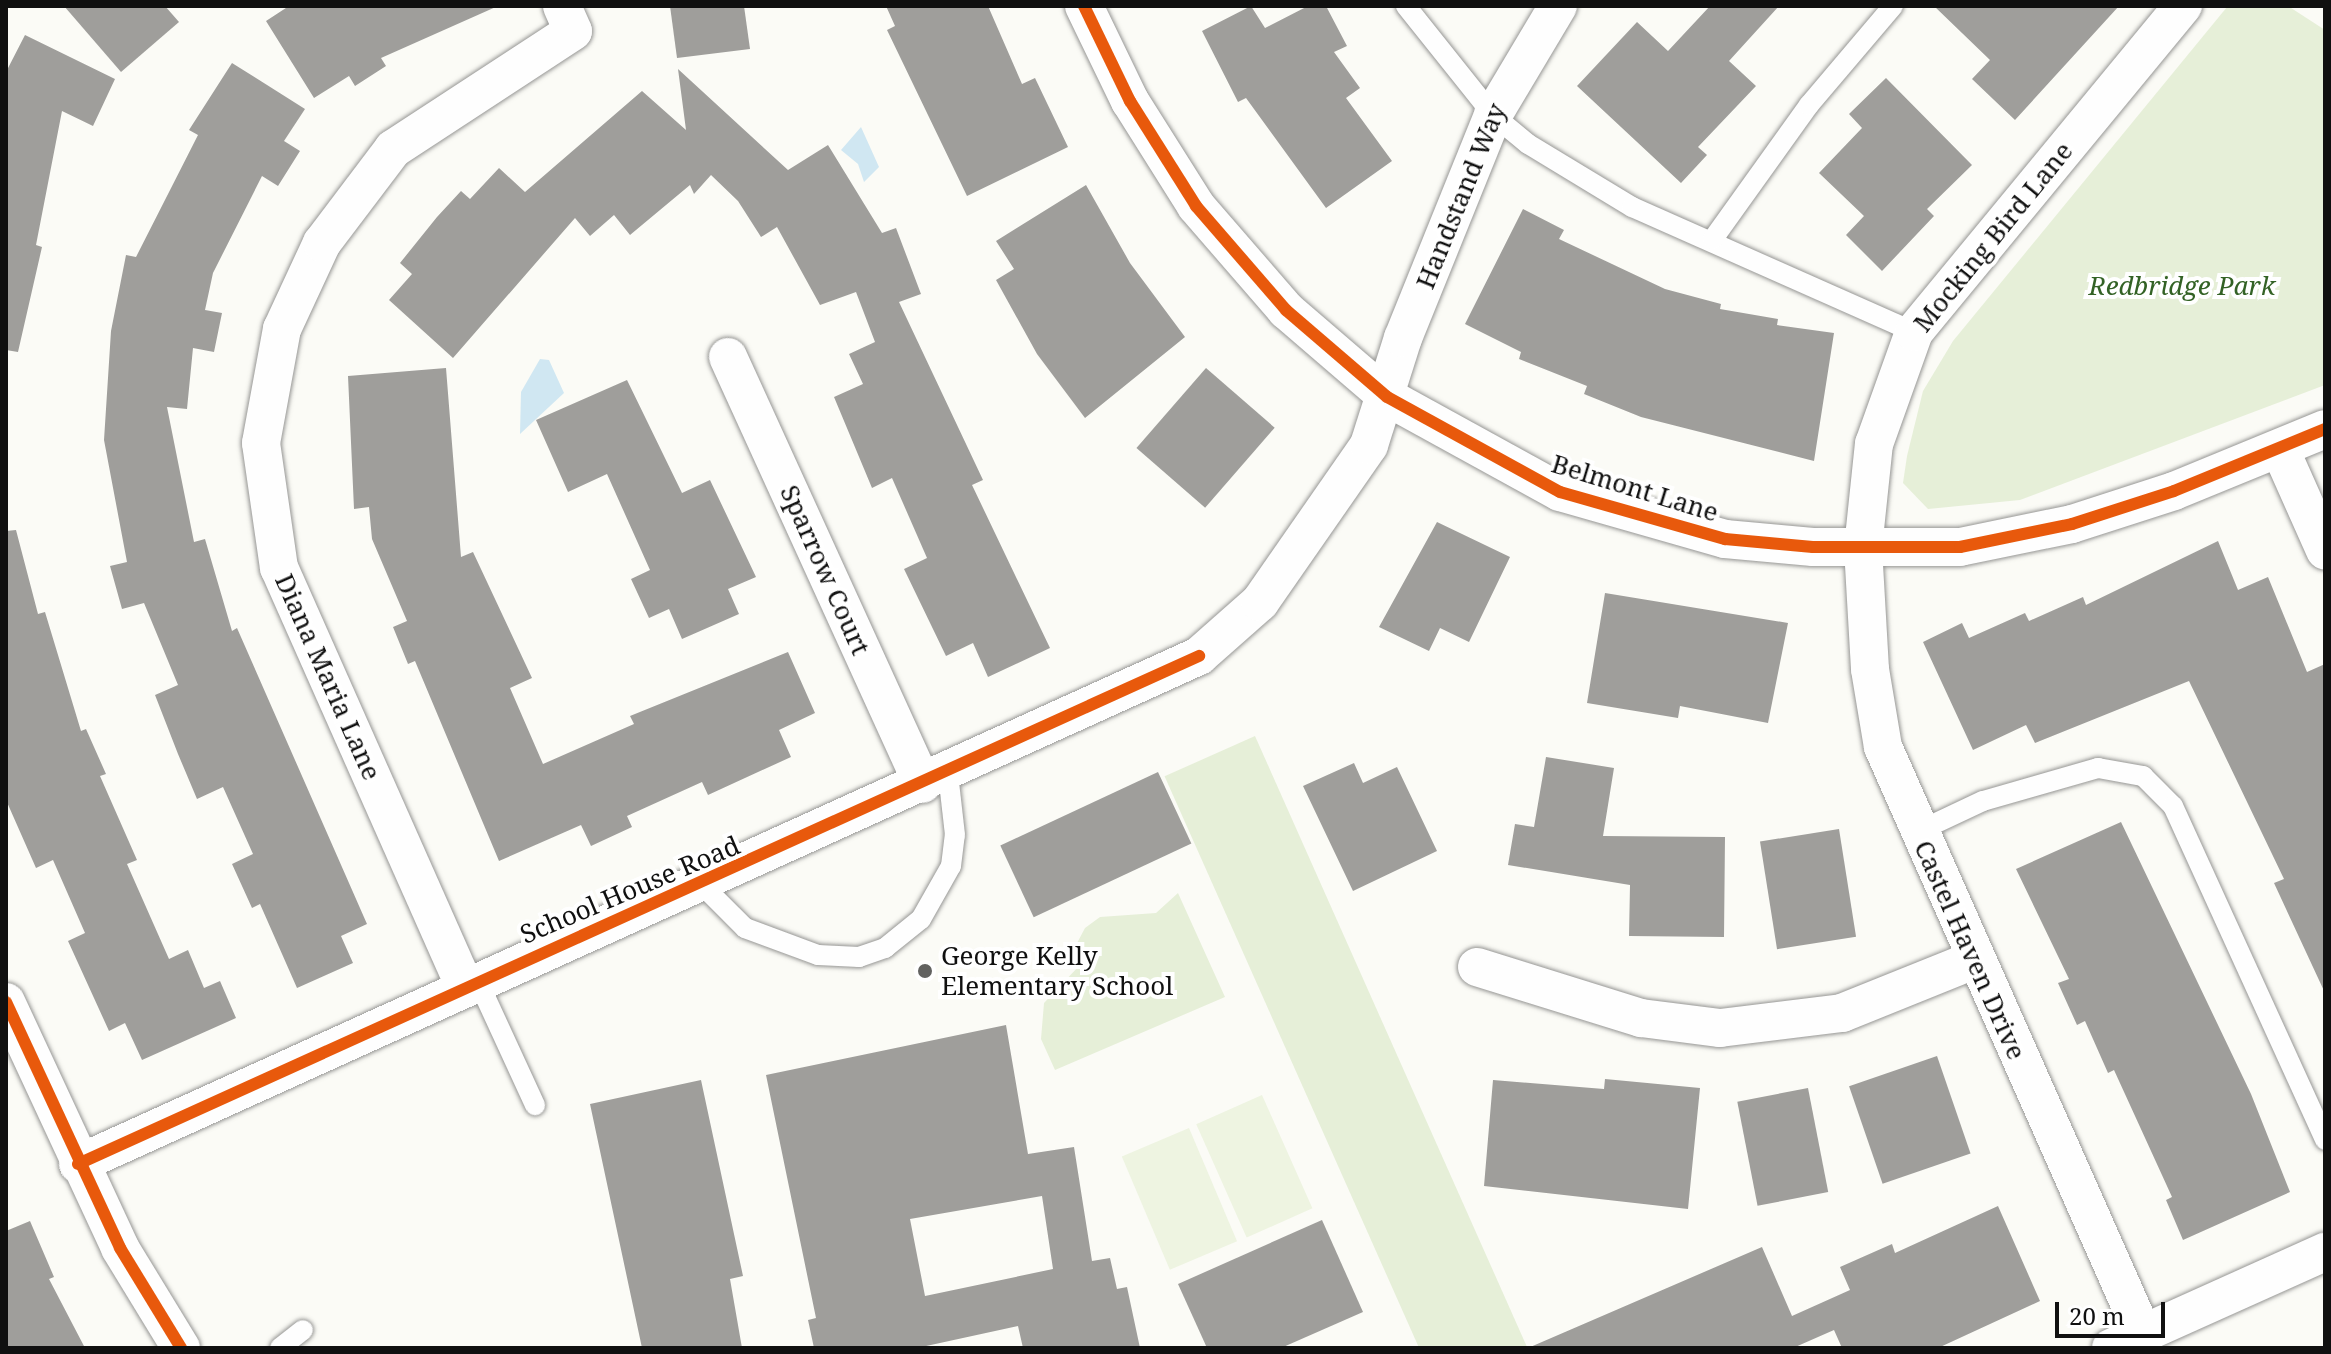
<!DOCTYPE html>
<html>
<head>
<meta charset="utf-8">
<style>
	body { margin:0 }
	#map { position:relative; width:2331px; height:1354px; overflow:hidden; background:#fbfbf6; font-family:"Noto Serif",serif }
	div>[style] { position:absolute }
	[style*='--x'] { left:calc(var(--x)*1px); top:calc(var(--y)*1px); width:calc(var(--w)*1px); rotate:calc(var(--a)*1deg) }
	.green>* { inset:0; background:#e6efd8; transform-origin:0 0 }
	.pitch>* { inset:0; background:#eef4e1; transform-origin:0 0 }
	.water>* { inset:0; background:#d0e7f2 }
	.building>* { inset:0; background:#9f9e9b; transform-origin:0 0 }
	.roads { filter:drop-shadow(0 0 2px #969694) drop-shadow(0 0 2px #969694) }
	.lane>* { height:20px; margin:-10px; padding:0 10px; transform-origin:10px; border-radius:10px; background:#fefefe }
	.street>* { height:38px; margin:-19px; padding:0 19px; transform-origin:19px; border-radius:19px; background:#fefefe }
	.cycleway>* { height:12px; margin:-6px; padding:0 6px; transform-origin:6px; border-radius:6px; background:#e8590c }
	.dots>* { width:22px; height:22px; translate:-50% -50%; box-sizing:border-box; border:4px solid #fff; border-radius:50% }
	span { translate:-50% -50%; white-space:nowrap; text-align:center; line-height:1.15; -webkit-text-stroke:8px #fff; paint-order:stroke }
	.street-label { font-size:26px; color:#101010 }
	.park-label { font-size:26px; color:#336225; font-style:italic }
	.poi-label { font-size:26px; color:#101010 }
	.left { translate:0 -50%; text-align:left }
	.frame { position:absolute; inset:0; border:8px solid #101010; pointer-events:none }
	.scale { position:absolute; left:2055px; top:1302px; width:110px; height:36px; box-sizing:border-box; border:4px solid #101010; border-top:0; padding-left:10px; font-size:24px; line-height:28px; white-space:nowrap; color:#101010; -webkit-text-stroke:6px #fff; paint-order:stroke }
</style>
</head>
<body>
<div id="map">
	<div class="green">
		<i style="clip-path:polygon(2288px 6px,2325px 30px,2325px 385px,2020px 500px,1928px 509px,1903px 483px,1907px 456px,1923px 391px,1953px 341px,2227px 7px)"></i>
		<i style="left:1255px;top:736px;width:671px;height:99px;rotate:66deg"></i>
		<i style="clip-path:polygon(1178px 893px,1225px 997px,1055px 1070px,1041px 1039px,1044px 1003px,1079px 966px,1076px 945px,1085px 928px,1100px 917px,1156px 913px)"></i>
	</div>
	<div class="pitch">
		<i style="left:1262px;top:1095px;width:124px;height:72px;rotate:66deg"></i>
		<i style="left:1189px;top:1128px;width:123px;height:73px;rotate:67deg"></i>
	</div>
	<div class="water">
		<i style="clip-path:polygon(861px 127px,879px 167px,864px 182px,858px 164px,841px 150px)"></i>
		<i style="clip-path:polygon(540px 359px,549px 360px,564px 393px,520px 434px,521px 392px)"></i>
	</div>
	<div class="building">
		<i style="clip-path:polygon(64px 6px,165px 6px,179px 22px,121px 72px)"></i>
		<i style="clip-path:polygon(289px 6px,498px 6px,381px 58px,386px 66px,355px 86px,349px 76px,314px 98px,266px 21px)"></i>
		<i style="clip-path:polygon(670px 6px,744px 6px,750px 49px,677px 58px)"></i>
		<i style="clip-path:polygon(886px 6px,988px 6px,1022px 84px,1035px 78px,1068px 147px,967px 196px,887px 30px,895px 26px)"></i>
		<i style="clip-path:polygon(1251px 6px,1265px 28px,1308px 6px,1326px 6px,1347px 46px,1334px 52px,1360px 88px,1346px 98px,1392px 161px,1326px 208px,1246px 98px,1238px 102px,1202px 31px)"></i>
		<i style="clip-path:polygon(1710px 6px,1779px 6px,1729px 61px,1756px 86px,1698px 147px,1707px 155px,1681px 183px,1577px 86px,1637px 22px,1668px 51px)"></i>
		<i style="clip-path:polygon(1934px 6px,2119px 6px,2015px 120px,1972px 79px,1990px 60px)"></i>
		<i style="clip-path:polygon(25px 35px,115px 79px,93px 126px,62px 111px,36px 245px,42px 247px,18px 352px,6px 350px,6px 72px)"></i>
		<i style="clip-path:polygon(232px 63px,305px 109px,284px 141px,300px 151px,278px 186px,262px 176px,213px 273px,205px 310px,222px 313px,214px 352px,193px 348px,187px 409px,167px 407px,194px 542px,205px 539px,232px 631px,237px 628px,367px 924px,341px 936px,353px 963px,297px 988px,260px 904px,252px 908px,232px 864px,253px 854px,223px 787px,197px 799px,178px 754px,155px 695px,178px 685px,144px 603px,122px 609px,110px 566px,127px 562px,104px 440px,111px 331px,126px 255px,136px 257px,198px 135px,189px 130px)"></i>
		<i style="clip-path:polygon(678px 69px,788px 170px,828px 145px,882px 233px,896px 228px,921px 294px,899px 302px,983px 480px,972px 485px,1050px 648px,988px 677px,973px 643px,946px 656px,904px 569px,927px 558px,892px 478px,872px 488px,834px 397px,863px 384px,849px 354px,875px 342px,856px 292px,820px 305px,777px 227px,761px 237px,738px 201px,711px 175px,694px 194px,690px 185px,630px 235px,614px 215px,590px 236px,575px 218px,453px 358px,389px 300px,412px 274px,400px 263px,437px 217px,461px 191px,470px 199px,499px 168px,525px 192px,642px 91px,686px 130px)"></i>
		<i style="clip-path:polygon(1886px 78px,1972px 165px,1927px 209px,1934px 216px,1882px 271px,1846px 235px,1864px 216px,1819px 173px,1862px 128px,1849px 114px)"></i>
		<i style="clip-path:polygon(1086px 185px,1130px 263px,1185px 337px,1085px 418px,1037px 354px,996px 280px,1014px 269px,996px 241px)"></i>
		<i style="clip-path:polygon(1523px 209px,1564px 230px,1559px 239px,1665px 289px,1721px 304px,1720px 309px,1778px 319px,1777px 325px,1834px 333px,1814px 461px,1641px 417px,1584px 394px,1587px 386px,1519px 359px,1521px 352px,1465px 324px)"></i>
		<i style="clip-path:polygon(446px 368px,461px 557px,473px 552px,532px 678px,510px 688px,543px 764px,634px 724px,630px 716px,788px 652px,815px 713px,779px 730px,791px 757px,708px 795px,702px 782px,627px 816px,632px 827px,591px 846px,581px 825px,499px 861px,415px 661px,408px 664px,393px 627px,407px 621px,372px 539px,369px 507px,354px 509px,348px 376px)"></i>
		<i style="left:1206px;top:368px;width:91px;height:106px;rotate:41deg"></i>
		<i style="clip-path:polygon(627px 380px,682px 493px,710px 480px,756px 577px,728px 589px,739px 614px,682px 639px,669px 609px,649px 618px,631px 579px,650px 570px,607px 474px,568px 492px,536px 420px)"></i>
		<i style="clip-path:polygon(1437px 522px,1510px 557px,1469px 642px,1440px 628px,1429px 651px,1379px 627px)"></i>
		<i style="clip-path:polygon(16px 530px,38px 614px,45px 612px,81px 731px,86px 729px,106px 774px,100px 776px,137px 860px,127px 864px,169px 959px,188px 950px,204px 988px,220px 981px,236px 1018px,142px 1060px,125px 1023px,109px 1031px,68px 941px,85px 933px,53px 860px,36px 868px,6px 800px,6px 531px)"></i>
		<i style="clip-path:polygon(2218px 541px,2238px 590px,2268px 577px,2307px 672px,2325px 664px,2325px 993px,2274px 883px,2284px 879px,2189px 681px,2035px 743px,2026px 725px,1973px 750px,1923px 642px,1962px 623px,1969px 638px,2025px 613px,2029px 621px,2083px 597px,2086px 605px)"></i>
		<i style="clip-path:polygon(1605px 593px,1788px 623px,1768px 723px,1680px 706px,1678px 718px,1587px 703px)"></i>
		<i style="clip-path:polygon(1546px 757px,1614px 768px,1603px 836px,1725px 837px,1724px 937px,1629px 936px,1630px 885px,1508px 865px,1515px 824px,1534px 827px)"></i>
		<i style="clip-path:polygon(1354px 763px,1363px 783px,1397px 767px,1437px 851px,1353px 891px,1303px 786px)"></i>
		<i style="left:1158px;top:772px;width:79px;height:174px;rotate:65deg"></i>
		<i style="clip-path:polygon(2121px 822px,2251px 1094px,2290px 1192px,2183px 1240px,2166px 1200px,2172px 1197px,2114px 1070px,2108px 1073px,2085px 1021px,2077px 1025px,2058px 983px,2069px 979px,2016px 869px)"></i>
		<i style="left:1839px;top:829px;width:109px;height:80px;rotate:81deg"></i>
		<i style="clip-path:polygon(evenodd,1006px 1025px,1028px 1154px,1074px 1147px,1092px 1261px,1110px 1258px,1117px 1289px,1127px 1287px,1140px 1348px,1023px 1348px,1018px 1326px,917px 1348px,814px 1348px,808px 1320px,816px 1318px,766px 1075px,1006px 1025px,1042px 1196px,1053px 1269px,925px 1296px,910px 1219px,1042px 1196px)"></i>
		<i style="left:1937px;top:1056px;width:103px;height:93px;rotate:71deg"></i>
		<i style="clip-path:polygon(1605px 1079px,1700px 1088px,1688px 1209px,1484px 1186px,1493px 1080px,1604px 1089px)"></i>
		<i style="clip-path:polygon(701px 1080px,743px 1276px,730px 1279px,742px 1348px,642px 1348px,590px 1104px)"></i>
		<i style="left:1808px;top:1088px;width:106px;height:72px;rotate:79deg"></i>
		<i style="clip-path:polygon(1998px 1206px,2040px 1301px,1938px 1348px,1842px 1348px,1834px 1330px,1793px 1348px,1528px 1348px,1762px 1247px,1792px 1316px,1850px 1290px,1840px 1267px,1892px 1244px,1895px 1253px)"></i>
		<i style="clip-path:polygon(1322px 1220px,1363px 1312px,1281px 1348px,1207px 1348px,1178px 1284px)"></i>
		<i style="clip-path:polygon(30px 1221px,54px 1277px,49px 1279px,85px 1348px,6px 1348px,6px 1231px)"></i>
	</div>
	<div class="roads">
		<div class="lane">
			<i style="--x:1406;--y:6;--w:139;--a:51.4"></i>
			<i style="--x:1493;--y:115;--w:45;--a:39.6"></i>
			<i style="--x:1528;--y:144;--w:122;--a:31.2"></i>
			<i style="--x:1632;--y:207;--w:308;--a:23.9"></i>
			<i style="--x:1713;--y:239;--w:165;--a:-54.4"></i>
			<i style="--x:1809;--y:105;--w:130;--a:-49.7"></i>
			<i style="--x:1917;--y:832;--w:73;--a:-25.2"></i>
			<i style="--x:1983;--y:801;--w:120;--a:-16"></i>
			<i style="--x:2098;--y:768;--w:46;--a:10.1"></i>
			<i style="--x:2143;--y:776;--w:42;--a:45"></i>
			<i style="--x:2173;--y:806;--w:367;--a:65.5"></i>
			<i style="--x:702;--y:885;--w:61;--a:45"></i>
			<i style="--x:745;--y:928;--w:78;--a:20.3"></i>
			<i style="--x:818;--y:955;--w:41;--a:2.8"></i>
			<i style="--x:859;--y:957;--w:28;--a:-19"></i>
			<i style="--x:885;--y:948;--w:46;--a:-38.9"></i>
			<i style="--x:921;--y:919;--w:61;--a:-60.5"></i>
			<i style="--x:951;--y:866;--w:31;--a:-83"></i>
			<i style="--x:955;--y:835;--w:61;--a:-96.5"></i>
			<i style="--x:477;--y:979;--w:139;--a:65.3"></i>
			<i style="--x:280;--y:1348;--w:29;--a:-38"></i>
		</div>
		<div class="street">
			<i style="--x:1084;--y:6;--w:106;--a:64.2"></i>
			<i style="--x:1130;--y:101;--w:124;--a:57.8"></i>
			<i style="--x:1196;--y:206;--w:138;--a:49.1"></i>
			<i style="--x:1286;--y:310;--w:133;--a:40.7"></i>
			<i style="--x:1387;--y:397;--w:197;--a:28.8"></i>
			<i style="--x:1560;--y:492;--w:172;--a:15.9"></i>
			<i style="--x:1725;--y:539;--w:88;--a:5.2"></i>
			<i style="--x:1813;--y:547;--w:147;--a:0"></i>
			<i style="--x:1960;--y:547;--w:114;--a:-11.6"></i>
			<i style="--x:2072;--y:524;--w:107;--a:-17.9"></i>
			<i style="--x:2174;--y:491;--w:163;--a:-22.3"></i>
			<i style="--x:728;--y:357;--w:469;--a:65.5"></i>
			<i style="--x:2280;--y:449;--w:111;--a:66"></i>
			<i style="--x:1477;--y:967;--w:172;--a:17.3"></i>
			<i style="--x:1641;--y:1018;--w:80;--a:7.2"></i>
			<i style="--x:1720;--y:1028;--w:123;--a:-7"></i>
			<i style="--x:1842;--y:1013;--w:142;--a:-21.9"></i>
			<i style="--x:464;--y:985;--w:456;--a:-113.9"></i>
			<i style="--x:279;--y:568;--w:126;--a:-98.2"></i>
			<i style="--x:261;--y:443;--w:116;--a:-79.6"></i>
			<i style="--x:282;--y:329;--w:95;--a:-65.1"></i>
			<i style="--x:322;--y:243;--w:118;--a:-52.9"></i>
			<i style="--x:393;--y:149;--w:215;--a:-33.2"></i>
			<i style="--x:573;--y:31;--w:27;--a:-114"></i>
			<i style="--x:6;--y:1002;--w:271;--a:65.1"></i>
			<i style="--x:120;--y:1248;--w:117;--a:58.6"></i>
			<i style="--x:78;--y:1164;--w:1231;--a:-24.38"></i>
			<i style="--x:1199;--y:656;--w:81;--a:-41.5"></i>
			<i style="--x:1260;--y:602;--w:191;--a:-55.2"></i>
			<i style="--x:1369;--y:445;--w:112;--a:-72.4"></i>
			<i style="--x:1403;--y:338;--w:240;--a:-68"></i>
			<i style="--x:1493;--y:115;--w:127;--a:-59.2"></i>
			<i style="--x:2143;--y:1334;--w:642;--a:-113.89"></i>
			<i style="--x:1883;--y:747;--w:79;--a:-99.5"></i>
			<i style="--x:1870;--y:669;--w:121;--a:-93.3"></i>
			<i style="--x:1863;--y:548;--w:105;--a:-84"></i>
			<i style="--x:1874;--y:444;--w:119;--a:-70.3"></i>
			<i style="--x:1914;--y:332;--w:423;--a:-50.5"></i>
			<i style="--x:2111;--y:1348;--w:235;--a:-24.2"></i>
		</div>
	</div>
	<div class="cycleway">
		<i style="--x:1084;--y:6;--w:106;--a:64.2"></i>
		<i style="--x:1130;--y:101;--w:124;--a:57.8"></i>
		<i style="--x:1196;--y:206;--w:138;--a:49.1"></i>
		<i style="--x:1286;--y:310;--w:133;--a:40.7"></i>
		<i style="--x:1387;--y:397;--w:197;--a:28.8"></i>
		<i style="--x:1560;--y:492;--w:172;--a:15.9"></i>
		<i style="--x:1725;--y:539;--w:88;--a:5.2"></i>
		<i style="--x:1813;--y:547;--w:147;--a:0"></i>
		<i style="--x:1960;--y:547;--w:114;--a:-11.6"></i>
		<i style="--x:2072;--y:524;--w:107;--a:-17.9"></i>
		<i style="--x:2174;--y:491;--w:163;--a:-22.3"></i>
		<i style="--x:6;--y:1002;--w:271;--a:65.1"></i>
		<i style="--x:120;--y:1248;--w:117;--a:58.6"></i>
		<i style="--x:78;--y:1164;--w:1231;--a:-24.38"></i>
	</div>
	<div class="dots">
		<i style="left:925px;top:971px;background:#626260"></i>
	</div>
	<div class="street-label">
		<span style="left:1461px;top:196px;rotate:-68deg">Handstand Way</span>
		<span style="left:1993px;top:237px;rotate:-51deg">Mocking Bird Lane</span>
		<span style="left:1635px;top:488px;rotate:17deg">Belmont Lane</span>
		<span style="left:825px;top:570px;rotate:66deg">Sparrow Court</span>
		<span style="left:328px;top:677px;rotate:66deg">Diana Maria Lane</span>
		<span style="left:630px;top:890px;rotate:-23deg">School House Road</span>
		<span style="left:1970px;top:950px;rotate:66deg">Castel Haven Drive</span>
	</div>
	<div class="park-label">
		<span style="left:2182px;top:286px">Redbridge Park</span>
	</div>
	<div class="poi-label">
		<span class="left" style="left:941px;top:971px">George Kelly<br>Elementary School</span>
	</div>
	<div class="frame"></div>
	<div class="scale">20 m</div>
</div>
</body>
</html>
